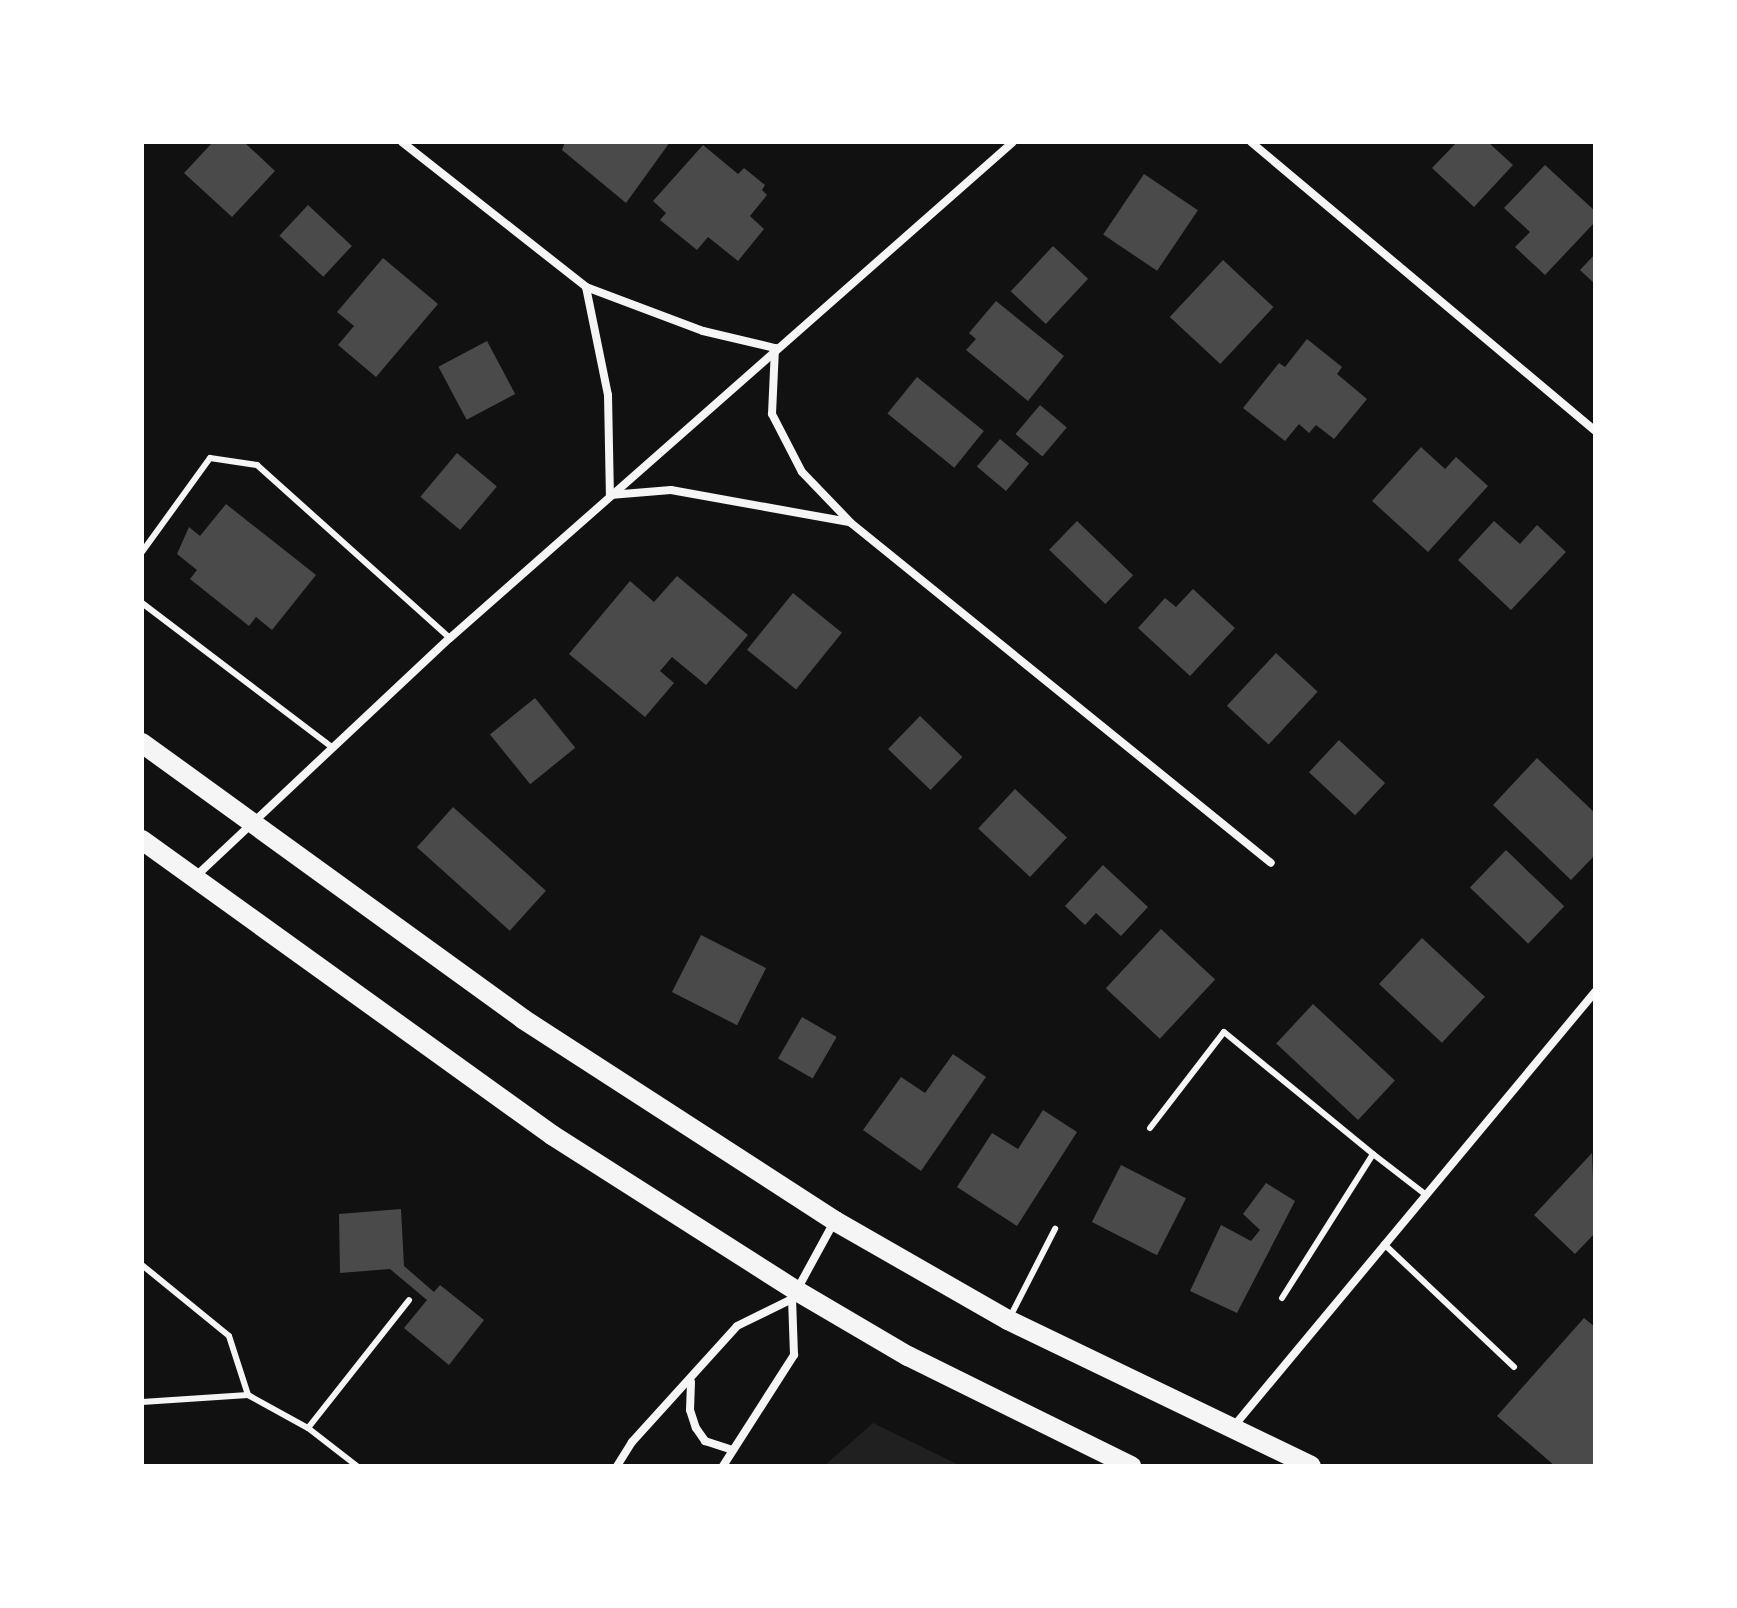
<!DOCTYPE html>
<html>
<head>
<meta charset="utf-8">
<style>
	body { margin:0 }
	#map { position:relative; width:1737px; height:1608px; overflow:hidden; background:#111; font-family:Raleway,sans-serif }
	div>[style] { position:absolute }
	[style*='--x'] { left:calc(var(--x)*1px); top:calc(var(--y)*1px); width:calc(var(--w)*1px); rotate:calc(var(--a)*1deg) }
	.green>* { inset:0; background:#202020 }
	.building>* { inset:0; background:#4a4a4a; transform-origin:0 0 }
	.service>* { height:6px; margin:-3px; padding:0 3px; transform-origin:3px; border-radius:3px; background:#f5f5f5 }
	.minor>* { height:8px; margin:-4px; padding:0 4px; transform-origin:4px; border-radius:4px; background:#f5f5f5 }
	.primary>* { height:20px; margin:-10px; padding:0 10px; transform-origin:10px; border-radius:10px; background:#f5f5f5 }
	span { translate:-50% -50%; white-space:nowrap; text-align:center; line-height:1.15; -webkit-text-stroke:6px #fff; paint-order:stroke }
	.frame { position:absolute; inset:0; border:144px solid #fff; pointer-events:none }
</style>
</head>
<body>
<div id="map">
	<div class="green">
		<i style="clip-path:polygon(873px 1423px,961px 1466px,824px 1466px)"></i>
	</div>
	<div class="building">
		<i style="clip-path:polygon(213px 142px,244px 142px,275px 171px,232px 217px,184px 173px)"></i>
		<i style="clip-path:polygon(565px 142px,670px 142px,626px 203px,562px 150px)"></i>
		<i style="clip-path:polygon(1457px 142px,1488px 142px,1513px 165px,1474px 207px,1432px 168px)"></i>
		<i style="clip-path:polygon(703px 145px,738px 174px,744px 168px,765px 185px,762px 190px,767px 195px,750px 216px,764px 229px,738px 261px,708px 237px,697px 250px,660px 220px,666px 213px,653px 201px)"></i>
		<i style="clip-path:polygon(1545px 165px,1595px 211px,1595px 222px,1545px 275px,1515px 247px,1530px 232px,1504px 208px)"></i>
		<i style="left:1144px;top:174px;width:65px;height:73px;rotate:34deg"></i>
		<i style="left:308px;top:205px;width:60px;height:42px;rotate:43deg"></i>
		<i style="left:1053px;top:246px;width:48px;height:62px;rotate:43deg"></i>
		<i style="clip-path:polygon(1595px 254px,1595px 284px,1580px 270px)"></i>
		<i style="clip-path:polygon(383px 258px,438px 304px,376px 377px,338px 345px,354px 326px,337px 312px)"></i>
		<i style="left:1223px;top:260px;width:69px;height:78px;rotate:43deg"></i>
		<i style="clip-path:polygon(996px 301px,1064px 356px,1028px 401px,966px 350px,976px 339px,969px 333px)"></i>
		<i style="clip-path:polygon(1307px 339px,1342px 367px,1337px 374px,1367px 399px,1334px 439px,1316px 425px,1309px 433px,1299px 424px,1285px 441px,1243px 408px,1279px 363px,1285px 367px)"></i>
		<i style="left:487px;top:341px;width:60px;height:55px;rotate:62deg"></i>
		<i style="left:917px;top:377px;width:86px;height:47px;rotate:39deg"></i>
		<i style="left:1040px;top:405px;width:35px;height:38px;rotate:40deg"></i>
		<i style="left:1000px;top:439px;width:38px;height:36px;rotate:40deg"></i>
		<i style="clip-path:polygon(1421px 447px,1445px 469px,1456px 457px,1488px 486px,1428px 552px,1372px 501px)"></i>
		<i style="left:457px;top:453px;width:52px;height:57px;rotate:40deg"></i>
		<i style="clip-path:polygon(226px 504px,316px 575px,272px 630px,256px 617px,249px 626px,190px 579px,197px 570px,177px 554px,189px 527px,200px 536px)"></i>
		<i style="left:1077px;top:521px;width:78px;height:40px;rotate:44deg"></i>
		<i style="clip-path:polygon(1494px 521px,1520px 544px,1537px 525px,1566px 552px,1511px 610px,1458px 560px)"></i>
		<i style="clip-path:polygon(677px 576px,748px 635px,706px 685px,672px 657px,660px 671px,674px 683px,645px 717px,569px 654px,630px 581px,654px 602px)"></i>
		<i style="clip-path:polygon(1193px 589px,1235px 628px,1190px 676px,1138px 628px,1165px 598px,1176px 607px)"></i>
		<i style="left:793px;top:593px;width:63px;height:73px;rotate:39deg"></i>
		<i style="left:1276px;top:653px;width:57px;height:72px;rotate:43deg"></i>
		<i style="left:535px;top:698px;width:64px;height:58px;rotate:51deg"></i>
		<i style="left:920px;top:716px;width:59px;height:46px;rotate:44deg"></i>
		<i style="left:1339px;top:740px;width:63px;height:44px;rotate:43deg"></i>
		<i style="clip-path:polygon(1537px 758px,1595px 813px,1595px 855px,1571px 880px,1493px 805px)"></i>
		<i style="left:1015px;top:789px;width:71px;height:54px;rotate:43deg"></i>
		<i style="left:453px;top:807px;width:125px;height:54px;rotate:42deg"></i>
		<i style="left:1506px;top:850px;width:81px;height:52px;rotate:44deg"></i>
		<i style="clip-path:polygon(1103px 865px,1148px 907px,1121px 936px,1096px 913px,1085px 925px,1065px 906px)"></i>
		<i style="left:1161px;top:929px;width:74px;height:81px;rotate:43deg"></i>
		<i style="left:701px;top:935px;width:73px;height:64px;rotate:27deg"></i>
		<i style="left:1422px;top:938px;width:86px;height:63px;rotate:43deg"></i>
		<i style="left:1313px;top:1004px;width:112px;height:54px;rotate:43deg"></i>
		<i style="left:802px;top:1017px;width:40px;height:48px;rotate:30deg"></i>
		<i style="clip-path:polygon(953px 1054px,986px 1077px,921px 1171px,863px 1130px,901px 1077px,925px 1093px)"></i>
		<i style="clip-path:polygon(1043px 1110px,1077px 1132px,1017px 1226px,957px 1187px,992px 1133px,1018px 1149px)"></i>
		<i style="clip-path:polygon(1592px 1153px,1595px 1233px,1575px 1254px,1534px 1215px)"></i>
		<i style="left:1121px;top:1165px;width:73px;height:64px;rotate:27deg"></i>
		<i style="clip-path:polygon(1266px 1183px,1295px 1201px,1237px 1313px,1190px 1291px,1221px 1225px,1251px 1241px,1260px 1230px,1243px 1214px)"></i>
		<i style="clip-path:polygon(401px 1209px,404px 1266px,434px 1292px,440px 1285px,484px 1320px,449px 1365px,404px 1328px,427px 1300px,390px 1269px,340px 1273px,339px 1214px)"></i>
		<i style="clip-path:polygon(1584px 1318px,1595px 1327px,1595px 1466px,1555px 1466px,1497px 1416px)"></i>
	</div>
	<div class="service">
		<i style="--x:142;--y:552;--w:116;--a:-54.1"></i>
		<i style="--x:210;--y:458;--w:48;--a:8.5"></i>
		<i style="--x:257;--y:465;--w:259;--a:41.9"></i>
		<i style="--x:142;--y:603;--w:238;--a:37.2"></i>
		<i style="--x:1150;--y:1128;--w:121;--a:-52.4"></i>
		<i style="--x:1224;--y:1032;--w:193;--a:39.3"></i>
		<i style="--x:1384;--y:1244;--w:179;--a:43.4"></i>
		<i style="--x:142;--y:1265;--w:112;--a:39.2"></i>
		<i style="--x:229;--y:1336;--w:62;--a:72.1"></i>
		<i style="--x:1282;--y:1298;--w:170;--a:-57.7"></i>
		<i style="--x:1373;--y:1154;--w:67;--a:37.7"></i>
		<i style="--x:1011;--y:1315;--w:97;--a:-62.9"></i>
		<i style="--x:142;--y:1402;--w:106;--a:-3.8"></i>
		<i style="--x:248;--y:1395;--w:68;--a:28.8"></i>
		<i style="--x:308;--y:1428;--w:62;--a:37.8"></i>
		<i style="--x:308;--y:1428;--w:163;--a:-51.7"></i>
	</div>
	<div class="minor">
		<i style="--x:402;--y:142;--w:234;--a:38.2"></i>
		<i style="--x:586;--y:287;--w:125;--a:20.6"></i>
		<i style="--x:703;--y:331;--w:74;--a:13.3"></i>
		<i style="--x:775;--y:348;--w:66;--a:92.6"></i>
		<i style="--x:772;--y:414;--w:65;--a:62.7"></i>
		<i style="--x:802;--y:472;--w:71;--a:46.1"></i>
		<i style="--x:851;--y:523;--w:540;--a:38.99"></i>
		<i style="--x:1251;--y:142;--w:449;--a:40"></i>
		<i style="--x:586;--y:287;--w:110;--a:78.5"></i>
		<i style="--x:608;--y:395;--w:100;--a:88.9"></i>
		<i style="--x:610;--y:495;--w:61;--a:-4.7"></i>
		<i style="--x:671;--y:490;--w:181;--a:10.2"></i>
		<i style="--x:194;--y:878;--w:351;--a:-43.2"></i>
		<i style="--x:450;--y:638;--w:750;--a:-41.38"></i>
		<i style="--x:691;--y:1382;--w:28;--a:92"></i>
		<i style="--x:690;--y:1410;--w:19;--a:72"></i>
		<i style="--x:696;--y:1428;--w:16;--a:55"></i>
		<i style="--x:705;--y:1441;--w:29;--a:18"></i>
		<i style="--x:1234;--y:1426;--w:565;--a:-50.25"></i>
		<i style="--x:617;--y:1466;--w:28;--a:-58"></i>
		<i style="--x:632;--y:1442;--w:156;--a:-47.8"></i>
		<i style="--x:737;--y:1326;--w:61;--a:-26.1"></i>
		<i style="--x:723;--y:1466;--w:132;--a:-57.4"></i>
		<i style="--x:794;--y:1355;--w:56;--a:-92"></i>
		<i style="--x:792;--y:1299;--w:88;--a:-61.4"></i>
	</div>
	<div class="primary">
		<i style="--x:142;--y:743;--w:470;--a:35.9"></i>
		<i style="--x:523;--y:1019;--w:372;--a:32.9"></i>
		<i style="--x:835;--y:1221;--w:199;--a:29.8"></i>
		<i style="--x:1008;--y:1320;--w:336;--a:25.7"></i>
		<i style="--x:142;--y:840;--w:505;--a:35.74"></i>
		<i style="--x:552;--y:1135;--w:290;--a:32.5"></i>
		<i style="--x:797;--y:1291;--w:129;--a:30.4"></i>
		<i style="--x:908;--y:1356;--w:249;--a:26.3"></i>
	</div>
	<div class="frame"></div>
</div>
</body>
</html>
